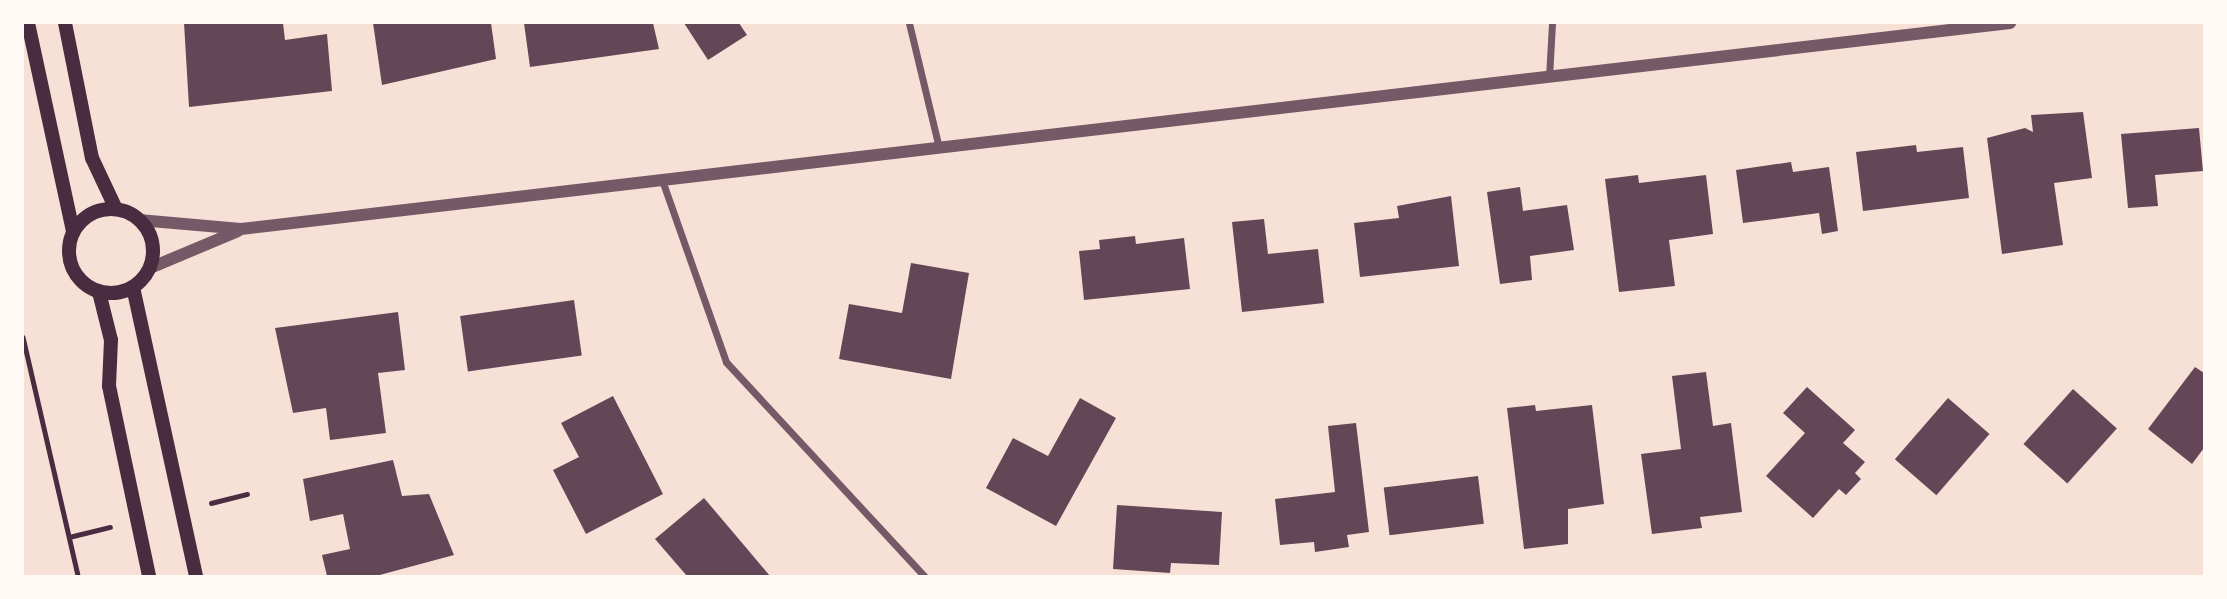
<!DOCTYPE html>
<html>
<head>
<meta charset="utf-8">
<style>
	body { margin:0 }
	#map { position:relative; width:2227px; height:599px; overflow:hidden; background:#f7e1d7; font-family:"Fira Sans",sans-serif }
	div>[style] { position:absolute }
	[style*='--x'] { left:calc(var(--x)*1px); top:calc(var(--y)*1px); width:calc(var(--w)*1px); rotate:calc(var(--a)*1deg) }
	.building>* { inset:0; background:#644757; transform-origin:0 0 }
	.path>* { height:4.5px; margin:-2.25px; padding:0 2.25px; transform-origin:2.25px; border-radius:2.25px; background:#4a2c40 }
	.minor>* { height:7px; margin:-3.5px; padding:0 3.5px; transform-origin:3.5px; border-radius:3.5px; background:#755966 }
	.tertiary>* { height:12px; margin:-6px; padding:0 6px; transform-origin:6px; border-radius:6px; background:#755966 }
	.secondary>* { height:14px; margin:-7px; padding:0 7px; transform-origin:7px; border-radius:7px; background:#4a2c40 }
	.secondary>.ring { margin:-7px; padding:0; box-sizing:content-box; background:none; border:14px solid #4a2c40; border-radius:50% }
	span { translate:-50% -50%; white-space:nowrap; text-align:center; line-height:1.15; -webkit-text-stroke:5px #fffaf5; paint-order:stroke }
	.frame { position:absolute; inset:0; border:24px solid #fffaf5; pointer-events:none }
</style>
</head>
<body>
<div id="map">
	<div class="building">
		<i style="clip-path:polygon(184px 23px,283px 23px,285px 40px,327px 34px,332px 91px,189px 107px)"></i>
		<i style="clip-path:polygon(373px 23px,491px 23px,496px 59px,382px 85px)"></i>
		<i style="clip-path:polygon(524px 23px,653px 23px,659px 49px,530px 67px)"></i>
		<i style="clip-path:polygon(684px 23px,739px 23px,747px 35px,708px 60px)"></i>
		<i style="clip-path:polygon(2083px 112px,2092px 178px,2054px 183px,2063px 245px,2002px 254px,1987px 138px,2025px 128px,2033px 132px,2031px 115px)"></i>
		<i style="clip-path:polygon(2199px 128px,2203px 171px,2155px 175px,2158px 206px,2128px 208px,2121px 134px)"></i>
		<i style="clip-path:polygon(1916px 145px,1917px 152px,1963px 147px,1969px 198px,1863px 211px,1856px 152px)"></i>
		<i style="clip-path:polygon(1791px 162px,1793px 172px,1829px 167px,1838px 231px,1822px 234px,1819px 213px,1743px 223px,1736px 170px)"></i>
		<i style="clip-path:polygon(1638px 175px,1639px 183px,1706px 175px,1713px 234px,1669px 240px,1675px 286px,1619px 292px,1605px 179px)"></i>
		<i style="clip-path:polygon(1520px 187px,1523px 211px,1567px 205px,1574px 250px,1530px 256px,1532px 280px,1500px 284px,1487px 192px)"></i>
		<i style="clip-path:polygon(1451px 196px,1459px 266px,1360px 277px,1354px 223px,1399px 218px,1397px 206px)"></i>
		<i style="clip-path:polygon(1264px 219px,1268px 254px,1318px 249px,1324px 303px,1242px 312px,1232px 222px)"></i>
		<i style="clip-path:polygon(1135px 236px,1136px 244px,1184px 238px,1190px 289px,1084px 300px,1079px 251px,1100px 249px,1099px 240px)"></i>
		<i style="clip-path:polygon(911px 263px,969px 273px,951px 379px,839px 359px,849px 304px,902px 313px)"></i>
		<i style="left:574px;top:300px;width:56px;height:115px;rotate:82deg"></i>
		<i style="clip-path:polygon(398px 312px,405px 370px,378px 373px,386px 433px,330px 440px,326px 408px,293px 413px,275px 328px)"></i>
		<i style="clip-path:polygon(2195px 367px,2204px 373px,2204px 448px,2192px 464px,2148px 429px)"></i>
		<i style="clip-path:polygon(1706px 372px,1713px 426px,1731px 423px,1742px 512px,1700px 517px,1702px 528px,1652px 534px,1641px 454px,1681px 449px,1672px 376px)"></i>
		<i style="clip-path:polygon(1807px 387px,1855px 430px,1843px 443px,1865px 462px,1855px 473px,1861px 479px,1846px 495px,1839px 489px,1813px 518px,1766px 476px,1805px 433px,1783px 413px)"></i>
		<i style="left:2073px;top:389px;width:59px;height:74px;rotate:42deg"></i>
		<i style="clip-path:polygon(613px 396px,663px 494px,586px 534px,553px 470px,579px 457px,561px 423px)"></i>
		<i style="clip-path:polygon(1080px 398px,1116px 418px,1056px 526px,986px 488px,1013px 438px,1048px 456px)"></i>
		<i style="left:1948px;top:398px;width:55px;height:81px;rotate:41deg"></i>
		<i style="clip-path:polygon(1535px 405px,1536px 411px,1592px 405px,1604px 504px,1568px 509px,1568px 544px,1524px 549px,1507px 408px)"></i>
		<i style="clip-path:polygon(1356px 423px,1369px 532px,1347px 535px,1349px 547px,1315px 552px,1314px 542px,1280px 545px,1275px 499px,1335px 492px,1328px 426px)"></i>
		<i style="clip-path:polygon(393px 460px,402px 496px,429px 494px,454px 555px,376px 576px,327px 576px,322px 555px,350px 549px,343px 514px,310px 521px,303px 479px)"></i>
		<i style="left:1478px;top:476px;width:48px;height:95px;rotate:83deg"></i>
		<i style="clip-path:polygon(704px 498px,743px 544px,770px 576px,687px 576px,655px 539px)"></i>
		<i style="clip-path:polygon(1117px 505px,1222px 512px,1219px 565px,1171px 563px,1170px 573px,1113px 569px)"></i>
	</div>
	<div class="path">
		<i style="--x:23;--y:337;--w:245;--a:77"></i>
		<i style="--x:211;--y:503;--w:37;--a:-14"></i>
		<i style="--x:69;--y:537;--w:42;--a:-13.7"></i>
	</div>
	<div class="minor">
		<i style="--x:909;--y:23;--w:129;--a:76.5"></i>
		<i style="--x:1549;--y:77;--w:54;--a:-86.8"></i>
		<i style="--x:662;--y:180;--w:193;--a:70.6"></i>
		<i style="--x:726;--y:362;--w:292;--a:47.2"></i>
	</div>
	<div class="tertiary">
		<i style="--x:139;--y:220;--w:102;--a:5"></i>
		<i style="--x:241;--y:229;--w:1781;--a:-6.64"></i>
		<i style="--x:150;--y:268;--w:95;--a:-22.8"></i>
	</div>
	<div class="secondary">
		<i style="--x:28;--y:23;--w:214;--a:77.8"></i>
		<i style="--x:65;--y:23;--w:138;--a:78.7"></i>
		<i style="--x:92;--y:158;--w:56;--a:64.8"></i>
		<i class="ring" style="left:69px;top:209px;width:70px;height:70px"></i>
		<i style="--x:133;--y:287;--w:296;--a:77.7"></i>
		<i style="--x:99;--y:292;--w:49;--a:76"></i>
		<i style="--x:111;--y:340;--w:46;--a:92.5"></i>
		<i style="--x:109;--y:386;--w:194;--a:78.1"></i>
	</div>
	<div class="frame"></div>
</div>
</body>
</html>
